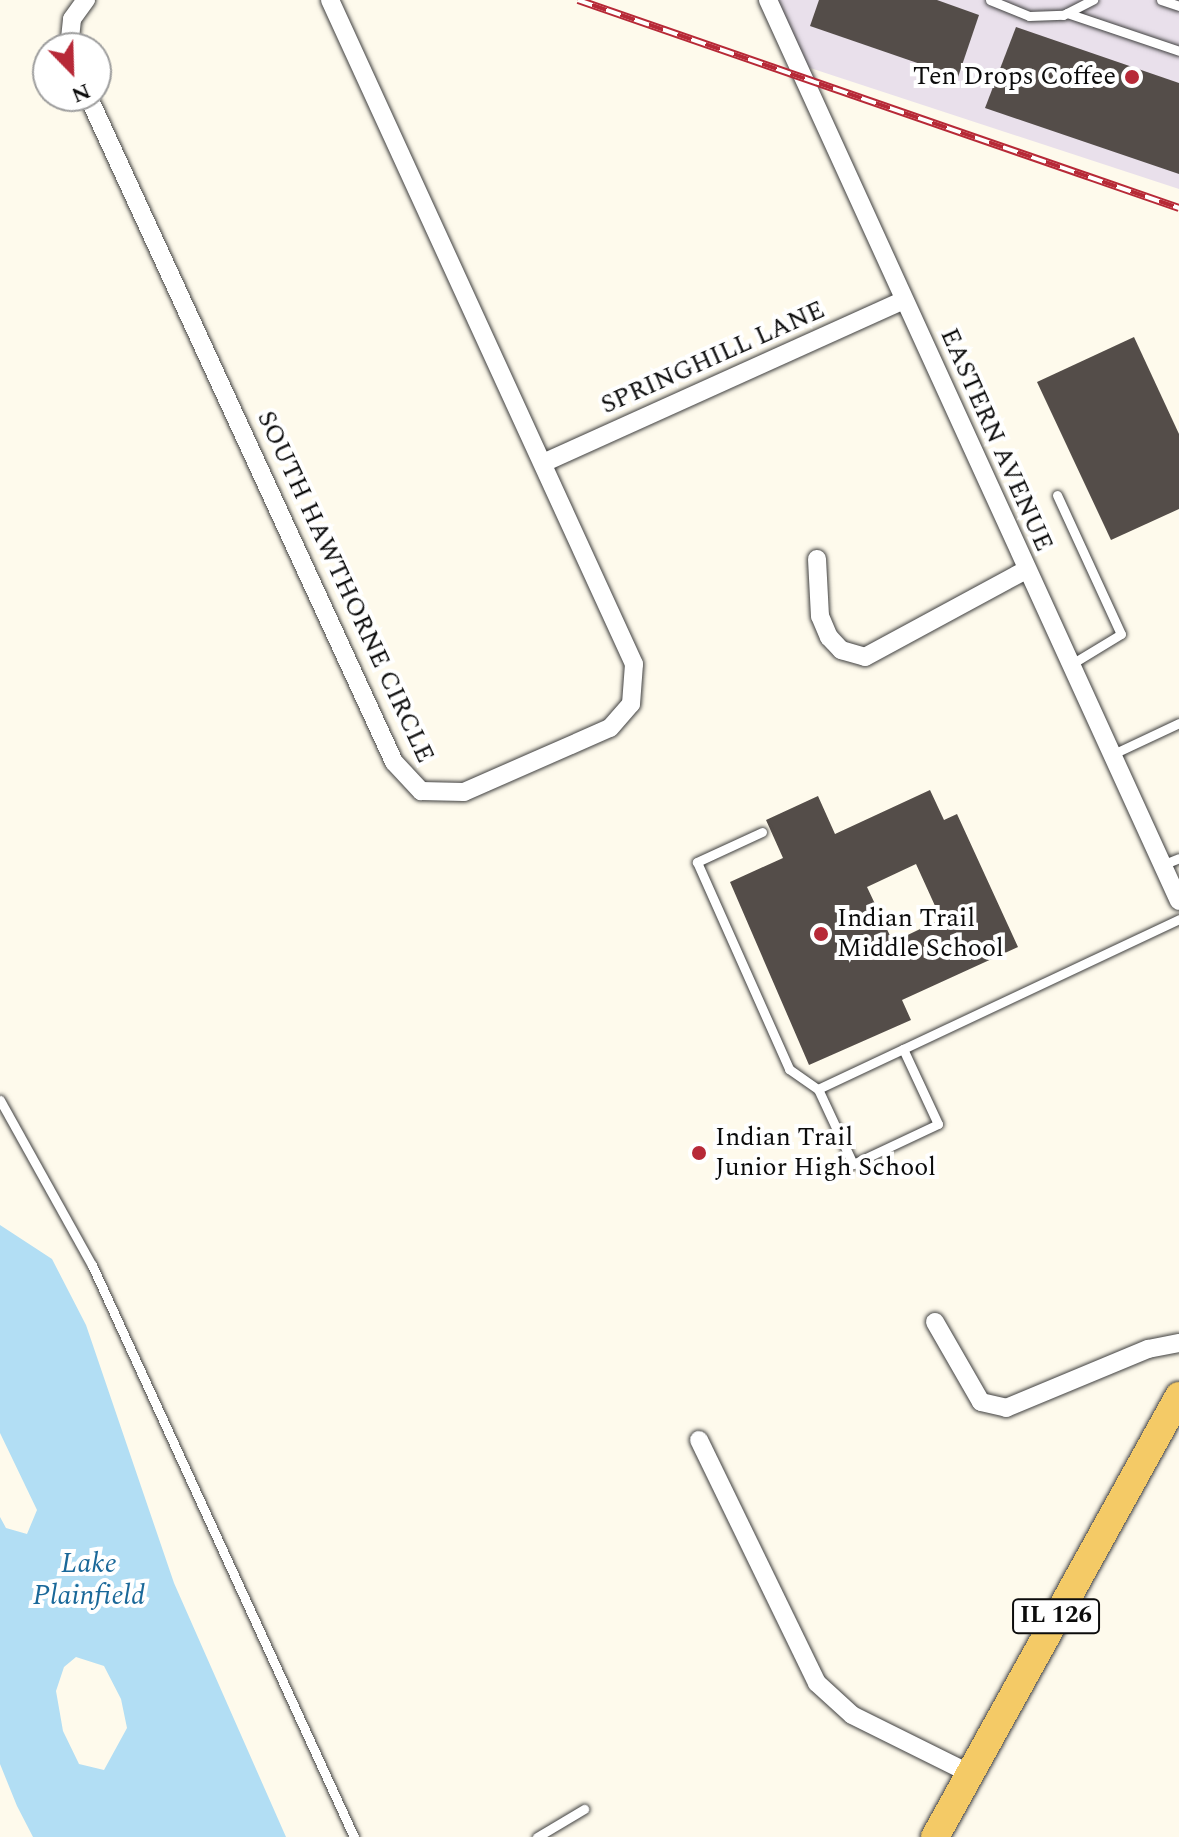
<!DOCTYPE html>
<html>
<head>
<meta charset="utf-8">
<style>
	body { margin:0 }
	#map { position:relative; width:1179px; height:1837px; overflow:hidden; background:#fefaec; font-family:Spectral,serif }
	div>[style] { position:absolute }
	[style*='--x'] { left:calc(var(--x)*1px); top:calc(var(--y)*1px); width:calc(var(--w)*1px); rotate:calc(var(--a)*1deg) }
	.industrial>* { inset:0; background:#e9e0eb }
	.water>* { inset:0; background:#b2def4 }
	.building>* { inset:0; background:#544d49 }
	.roads { filter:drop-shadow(0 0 2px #3f3f3f) drop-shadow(0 0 2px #3f3f3f) }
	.service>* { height:9px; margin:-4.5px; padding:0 4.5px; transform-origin:4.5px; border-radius:4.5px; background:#fff }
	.minor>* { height:18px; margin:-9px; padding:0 9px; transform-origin:9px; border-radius:9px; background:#fff }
	.primary>* { height:28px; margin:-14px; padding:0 14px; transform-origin:14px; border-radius:14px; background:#f4ca66 }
	.rail>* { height:8px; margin-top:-4px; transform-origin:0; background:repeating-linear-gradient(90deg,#fff 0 15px,#b72937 0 30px); box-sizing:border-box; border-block:2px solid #b72937 }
	.dots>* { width:22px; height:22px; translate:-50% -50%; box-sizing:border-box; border:4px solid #fff; border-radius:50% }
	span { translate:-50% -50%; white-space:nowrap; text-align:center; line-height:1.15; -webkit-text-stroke:8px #fff; paint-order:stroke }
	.shield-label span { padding:2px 6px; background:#fff; border:2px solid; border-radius:6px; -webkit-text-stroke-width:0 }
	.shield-label { font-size:24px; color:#0c0c0c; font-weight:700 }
	.poi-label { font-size:26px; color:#0c0c0c }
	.right { translate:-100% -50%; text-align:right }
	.left { translate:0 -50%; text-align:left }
	.street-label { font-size:26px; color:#0c0c0c }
	.water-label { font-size:28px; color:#1a6899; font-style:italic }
	.north { position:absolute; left:32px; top:32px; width:80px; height:80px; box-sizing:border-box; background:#fff; border:2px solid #9e9e9e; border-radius:50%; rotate:157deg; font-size:22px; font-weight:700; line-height:32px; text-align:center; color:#0c0c0c }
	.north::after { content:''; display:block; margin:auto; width:28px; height:36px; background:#b72937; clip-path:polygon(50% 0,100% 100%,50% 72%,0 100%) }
</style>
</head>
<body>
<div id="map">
	<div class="industrial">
		<i style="clip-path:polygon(768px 0,1179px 0,1179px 189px,798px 64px)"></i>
	</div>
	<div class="water">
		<i style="clip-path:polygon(evenodd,0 1225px,52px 1259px,86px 1325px,174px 1583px,286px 1837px,33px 1837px,17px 1806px,0 1764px,0 1517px,6px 1528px,27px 1534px,37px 1510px,0 1433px,0 1225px,76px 1657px,104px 1666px,121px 1699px,127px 1728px,104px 1770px,79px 1764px,63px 1731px,56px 1691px,64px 1667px,76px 1657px)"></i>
	</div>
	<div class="building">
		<i style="clip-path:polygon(819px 0,937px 0,979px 15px,958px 77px,810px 26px)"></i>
		<i style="clip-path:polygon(1016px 27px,1179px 83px,1179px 174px,985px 108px)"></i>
		<i style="clip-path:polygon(1134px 337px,1179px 434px,1179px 509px,1111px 540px,1037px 382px)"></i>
		<i style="clip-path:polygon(evenodd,930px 790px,944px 820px,957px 814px,1018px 947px,902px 1000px,911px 1020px,809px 1065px,730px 882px,783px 858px,766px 820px,818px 796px,835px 834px,930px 790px,916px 864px,941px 919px,893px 942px,867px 887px,916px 864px)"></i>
	</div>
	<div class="roads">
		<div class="service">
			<i style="--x:990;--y:0;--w:42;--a:22.3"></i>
			<i style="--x:1029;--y:16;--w:34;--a:-2"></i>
			<i style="--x:1063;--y:15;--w:34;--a:-27"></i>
			<i style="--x:1161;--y:0;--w:19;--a:18"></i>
			<i style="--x:1067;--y:13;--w:118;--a:18.7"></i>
			<i style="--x:1057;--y:495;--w:153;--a:65.3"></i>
			<i style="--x:1121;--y:634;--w:60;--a:148.7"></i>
			<i style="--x:1111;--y:755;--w:75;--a:-25.2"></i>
			<i style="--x:762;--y:832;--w:72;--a:155.2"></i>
			<i style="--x:697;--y:862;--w:227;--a:66"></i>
			<i style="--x:789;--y:1069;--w:35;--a:35"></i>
			<i style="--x:818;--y:1089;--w:399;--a:-25.2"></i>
			<i style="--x:1162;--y:865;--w:18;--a:-22"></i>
			<i style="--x:818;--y:1089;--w:83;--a:65"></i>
			<i style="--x:853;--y:1164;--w:94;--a:-25.2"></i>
			<i style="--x:938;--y:1124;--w:83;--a:-115"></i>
			<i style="--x:0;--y:1100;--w:189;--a:60.9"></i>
			<i style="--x:92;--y:1265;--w:629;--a:65.39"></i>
			<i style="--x:537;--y:1837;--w:55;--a:-30.8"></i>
		</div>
		<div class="minor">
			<i style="--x:768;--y:0;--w:990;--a:65.48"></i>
			<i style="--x:69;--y:48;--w:29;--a:-84"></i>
			<i style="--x:72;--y:19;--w:24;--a:-54"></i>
			<i style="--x:88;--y:96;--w:733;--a:65.32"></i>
			<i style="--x:394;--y:762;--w:40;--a:47"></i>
			<i style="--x:421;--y:791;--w:43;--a:1.3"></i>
			<i style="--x:464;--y:792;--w:159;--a:-23.7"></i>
			<i style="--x:610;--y:728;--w:32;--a:-49"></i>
			<i style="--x:631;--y:704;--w:40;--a:-85.7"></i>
			<i style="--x:634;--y:664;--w:730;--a:-114.6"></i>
			<i style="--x:543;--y:463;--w:396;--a:-24.3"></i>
			<i style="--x:817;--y:559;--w:57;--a:87"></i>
			<i style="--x:820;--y:616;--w:23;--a:67"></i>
			<i style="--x:829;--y:637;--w:18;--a:47"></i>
			<i style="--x:841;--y:650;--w:25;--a:16"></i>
			<i style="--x:865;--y:657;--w:183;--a:-28.4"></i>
			<i style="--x:935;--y:1322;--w:92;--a:60.1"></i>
			<i style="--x:981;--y:1402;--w:26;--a:13"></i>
			<i style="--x:1006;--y:1408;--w:154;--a:-22.6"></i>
			<i style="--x:1148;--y:1349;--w:32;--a:-11"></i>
			<i style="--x:699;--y:1440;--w:270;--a:64.1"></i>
			<i style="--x:817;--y:1683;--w:47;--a:42.4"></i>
			<i style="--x:852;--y:1715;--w:131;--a:26.4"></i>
		</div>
		<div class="primary">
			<i style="--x:935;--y:1837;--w:504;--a:-61.04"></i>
		</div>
	</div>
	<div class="rail">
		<i style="--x:578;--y:0;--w:636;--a:19.09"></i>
	</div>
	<div class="dots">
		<i style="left:1132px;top:77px;background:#b72937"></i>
		<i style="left:821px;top:934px;background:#b72937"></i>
		<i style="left:699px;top:1153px;background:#b72937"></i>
	</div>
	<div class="shield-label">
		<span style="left:1056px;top:1616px">IL 126</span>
	</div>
	<div class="poi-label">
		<span class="right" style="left:1116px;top:77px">Ten Drops Coffee</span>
		<span class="left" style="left:837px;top:934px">Indian Trail<br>Middle School</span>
		<span class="left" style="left:715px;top:1153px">Indian Trail<br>Junior High School</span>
	</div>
	<div class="street-label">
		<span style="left:713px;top:358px;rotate:-24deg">SPRINGHILL LANE</span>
		<span style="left:996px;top:440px;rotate:66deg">EASTERN AVENUE</span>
		<span style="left:345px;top:587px;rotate:65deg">SOUTH HAWTHORNE CIRCLE</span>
	</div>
	<div class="water-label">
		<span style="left:89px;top:1580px">Lake<br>Plainfield</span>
	</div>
	<div class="north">N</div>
</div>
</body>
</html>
